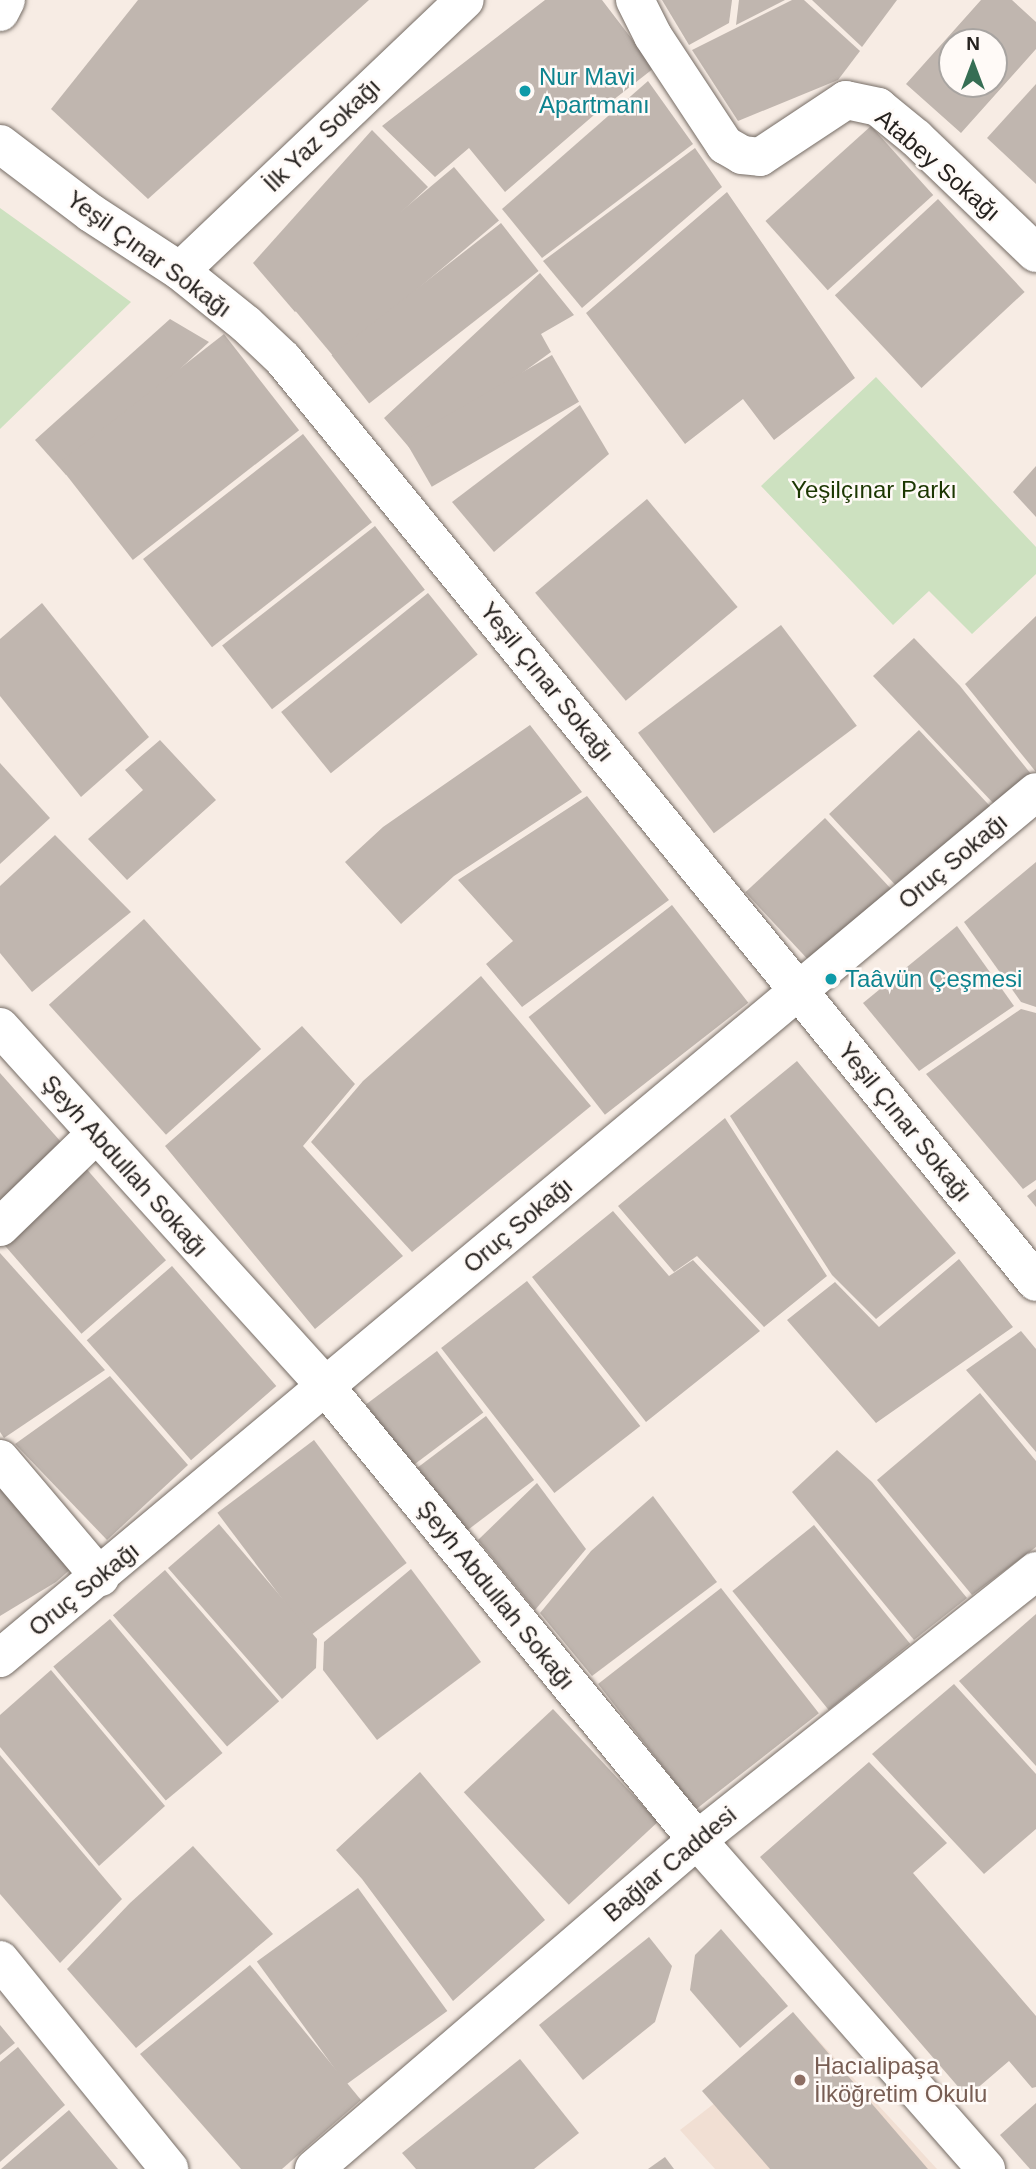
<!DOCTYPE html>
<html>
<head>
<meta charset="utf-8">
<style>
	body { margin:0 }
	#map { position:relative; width:1036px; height:2169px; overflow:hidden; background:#f7ece4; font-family:Arial,sans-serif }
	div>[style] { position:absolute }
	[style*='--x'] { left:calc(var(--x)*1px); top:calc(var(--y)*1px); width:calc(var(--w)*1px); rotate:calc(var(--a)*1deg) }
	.built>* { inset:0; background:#f1dfd3 }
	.green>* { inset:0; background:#cde1c0 }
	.building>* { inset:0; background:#c0b6af; transform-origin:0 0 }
	.roads { filter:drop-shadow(0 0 2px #756c65) drop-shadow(0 0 2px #756c65) }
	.minor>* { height:38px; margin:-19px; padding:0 19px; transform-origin:19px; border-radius:19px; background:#fff }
	.dots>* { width:19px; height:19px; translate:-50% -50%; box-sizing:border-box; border:4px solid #fffaf7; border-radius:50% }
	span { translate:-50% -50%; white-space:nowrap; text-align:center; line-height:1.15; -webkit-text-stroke:5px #fffaf7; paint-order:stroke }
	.culture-label { font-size:24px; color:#0d838f }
	.left { translate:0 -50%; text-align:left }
	.street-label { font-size:24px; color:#26221f }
	.park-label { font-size:24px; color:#1c3702 }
	.education-label { font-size:24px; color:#785e54 }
	.north { position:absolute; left:938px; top:28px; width:70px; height:70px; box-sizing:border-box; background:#fffaf7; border:2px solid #a8a4a1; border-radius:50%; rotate:0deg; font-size:19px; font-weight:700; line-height:28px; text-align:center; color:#26221f }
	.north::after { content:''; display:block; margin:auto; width:24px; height:32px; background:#366e54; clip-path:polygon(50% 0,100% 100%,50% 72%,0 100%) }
</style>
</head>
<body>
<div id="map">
	<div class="built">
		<i style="clip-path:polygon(809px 2030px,937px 2169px,715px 2169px,680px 2130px)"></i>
	</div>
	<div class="green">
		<i style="clip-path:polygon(0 208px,131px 302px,0 429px)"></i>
		<i style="clip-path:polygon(876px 377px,1036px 547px,1036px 574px,972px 634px,929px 591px,893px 625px,761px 486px)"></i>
	</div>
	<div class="building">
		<i style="clip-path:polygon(138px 0,369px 0,148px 199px,51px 109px)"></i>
		<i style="clip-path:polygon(545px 0,602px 0,654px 68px,594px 115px,505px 192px,469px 148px,435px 177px,382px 126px)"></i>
		<i style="clip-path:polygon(662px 0,732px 0,729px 23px,689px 45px)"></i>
		<i style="clip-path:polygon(739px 0,785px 0,736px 25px)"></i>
		<i style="clip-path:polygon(792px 0,804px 0,860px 51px,838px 80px,738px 121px,692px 50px)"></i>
		<i style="clip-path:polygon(812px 0,897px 0,862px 47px)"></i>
		<i style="clip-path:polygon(evenodd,981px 0,1012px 0,1036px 22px,1036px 49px,961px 133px,906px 84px,981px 0,952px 42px,994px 42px,994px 84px,952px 84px,952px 42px)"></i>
		<i style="clip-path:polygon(648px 81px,693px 144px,542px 258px,502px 209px)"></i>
		<i style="clip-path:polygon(1036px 84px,1036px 184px,987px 138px)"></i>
		<i style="left:871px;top:126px;width:93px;height:142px;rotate:48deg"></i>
		<i style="clip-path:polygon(372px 130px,428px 187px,295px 312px,253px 263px)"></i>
		<i style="clip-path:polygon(695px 148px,722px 187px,582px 308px,543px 261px)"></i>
		<i style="left:454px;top:167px;width:70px;height:214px;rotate:50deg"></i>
		<i style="clip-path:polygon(727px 192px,855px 378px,774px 440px,743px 399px,685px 444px,586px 313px)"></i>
		<i style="left:938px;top:199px;width:127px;height:141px;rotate:47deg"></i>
		<i style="left:501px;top:223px;width:61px;height:215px;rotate:52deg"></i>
		<i style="clip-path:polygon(540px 273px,574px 315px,541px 334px,551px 352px,413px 452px,384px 418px)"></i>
		<i style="clip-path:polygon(170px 319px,209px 342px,66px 475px,35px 440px)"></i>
		<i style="left:224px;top:334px;width:122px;height:211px;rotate:52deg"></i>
		<i style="left:552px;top:355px;width:54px;height:170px;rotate:60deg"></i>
		<i style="clip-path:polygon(580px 405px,609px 454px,494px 552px,452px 502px)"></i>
		<i style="left:303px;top:434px;width:112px;height:203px;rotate:52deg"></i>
		<i style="clip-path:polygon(1036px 466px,1036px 517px,1013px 492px)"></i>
		<i style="left:647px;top:499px;width:141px;height:146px;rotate:50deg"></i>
		<i style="left:375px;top:526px;width:81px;height:194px;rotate:52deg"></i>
		<i style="left:428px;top:593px;width:79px;height:189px;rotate:51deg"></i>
		<i style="clip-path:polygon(42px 603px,149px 737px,81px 797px,0 696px,0 639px)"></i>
		<i style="clip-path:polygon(1036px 616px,1036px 772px,965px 684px)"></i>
		<i style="left:781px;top:625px;width:126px;height:179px;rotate:53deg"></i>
		<i style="clip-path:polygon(914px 638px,960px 686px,1031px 774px,994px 804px,873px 676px)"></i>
		<i style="clip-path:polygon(530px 725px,582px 792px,454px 876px,401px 924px,345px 862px,383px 827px)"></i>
		<i style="left:919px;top:730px;width:108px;height:123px;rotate:47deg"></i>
		<i style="clip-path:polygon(160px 740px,216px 800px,127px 880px,88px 839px,143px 790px,125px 770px)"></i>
		<i style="clip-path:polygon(0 763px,50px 818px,0 864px)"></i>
		<i style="clip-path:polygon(587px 796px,669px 900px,522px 1007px,486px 964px,513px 941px,458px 880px)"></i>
		<i style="left:825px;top:818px;width:98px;height:109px;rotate:47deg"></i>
		<i style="clip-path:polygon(55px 835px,131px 912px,32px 992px,0 953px,0 886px)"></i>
		<i style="clip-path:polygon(1036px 862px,1036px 1007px,1021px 1002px,964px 922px)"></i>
		<i style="left:672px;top:905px;width:124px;height:182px;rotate:52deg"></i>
		<i style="left:144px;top:919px;width:175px;height:128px;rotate:48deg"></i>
		<i style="clip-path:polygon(957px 926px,1014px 1006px,919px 1071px,863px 1003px)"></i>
		<i style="clip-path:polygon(481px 976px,591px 1106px,412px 1252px,311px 1142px,363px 1081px)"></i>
		<i style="clip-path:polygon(1021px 1009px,1036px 1013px,1036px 1180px,1023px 1189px,926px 1074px)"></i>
		<i style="clip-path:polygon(302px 1026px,355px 1084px,303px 1146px,403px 1256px,315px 1329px,165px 1146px)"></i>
		<i style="clip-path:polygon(797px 1061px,956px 1253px,876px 1319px,832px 1275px,730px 1116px)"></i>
		<i style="clip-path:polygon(0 1073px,69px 1151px,0 1219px)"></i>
		<i style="clip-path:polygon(725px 1118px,827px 1276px,764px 1327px,697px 1256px,674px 1272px,618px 1206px)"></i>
		<i style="left:84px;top:1166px;width:125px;height:112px;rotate:49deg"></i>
		<i style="clip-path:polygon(1036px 1189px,1036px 1207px,1027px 1196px)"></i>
		<i style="clip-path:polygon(613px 1211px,669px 1276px,693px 1260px,760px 1331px,646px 1422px,532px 1277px)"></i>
		<i style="clip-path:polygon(0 1253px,105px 1370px,4px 1438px,0 1432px)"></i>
		<i style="clip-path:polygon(959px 1259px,1013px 1327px,876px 1423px,787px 1320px,835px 1282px,879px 1327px)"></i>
		<i style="left:172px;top:1266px;width:159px;height:113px;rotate:49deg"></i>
		<i style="left:527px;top:1281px;width:184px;height:109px;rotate:52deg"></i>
		<i style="clip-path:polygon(1021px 1331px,1036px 1349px,1036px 1452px,966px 1370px)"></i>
		<i style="left:437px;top:1351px;width:77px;height:89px;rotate:53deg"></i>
		<i style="clip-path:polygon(110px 1376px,188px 1465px,107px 1540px,15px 1444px)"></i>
		<i style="clip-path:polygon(980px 1393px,1036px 1461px,1036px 1547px,972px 1595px,877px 1480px)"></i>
		<i style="left:486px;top:1416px;width:80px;height:86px;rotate:53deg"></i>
		<i style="left:314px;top:1440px;width:154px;height:121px;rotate:53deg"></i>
		<i style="clip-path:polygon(837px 1450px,872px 1482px,967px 1598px,914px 1640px,792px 1492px)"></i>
		<i style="clip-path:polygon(0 1480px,73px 1567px,56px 1582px,0 1616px)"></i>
		<i style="clip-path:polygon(537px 1483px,586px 1549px,535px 1610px,478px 1540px)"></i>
		<i style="clip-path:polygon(653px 1496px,717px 1582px,592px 1676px,540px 1613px,591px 1551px)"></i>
		<i style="clip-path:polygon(219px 1524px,317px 1639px,316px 1668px,282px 1699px,168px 1568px)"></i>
		<i style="left:814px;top:1525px;width:153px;height:105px;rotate:51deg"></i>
		<i style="clip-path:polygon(411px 1569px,481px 1662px,377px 1740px,323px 1670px,324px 1642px)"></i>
		<i style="left:165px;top:1570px;width:174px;height:69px;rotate:49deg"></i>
		<i style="left:721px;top:1588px;width:159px;height:156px;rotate:52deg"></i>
		<i style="clip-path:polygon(1036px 1614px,1036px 1766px,959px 1681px)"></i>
		<i style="left:110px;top:1619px;width:175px;height:74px;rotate:50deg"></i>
		<i style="clip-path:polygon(51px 1670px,165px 1806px,99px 1866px,0 1747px,0 1715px)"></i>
		<i style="clip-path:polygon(954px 1684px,1036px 1774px,1036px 1829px,984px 1874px,872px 1754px)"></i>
		<i style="left:553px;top:1709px;width:154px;height:122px;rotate:47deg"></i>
		<i style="clip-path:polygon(0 1755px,122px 1899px,60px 1963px,0 1894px)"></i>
		<i style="clip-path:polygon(869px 1762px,947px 1843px,913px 1873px,1036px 2016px,1036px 2087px,1032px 2088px,1009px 2061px,967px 2097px,760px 1857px)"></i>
		<i style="clip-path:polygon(420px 1772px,545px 1920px,453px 2001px,362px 1879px,336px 1850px)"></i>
		<i style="clip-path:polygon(193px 1846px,273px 1934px,136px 2048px,67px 1969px,130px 1903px)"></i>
		<i style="left:358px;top:1888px;width:152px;height:125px;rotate:54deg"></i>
		<i style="clip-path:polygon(721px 1929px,788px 2006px,740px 2048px,690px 1990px,695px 1955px)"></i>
		<i style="clip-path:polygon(649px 1937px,672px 1966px,655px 2022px,583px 2080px,539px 2025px)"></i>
		<i style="clip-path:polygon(250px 1965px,361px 2100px,282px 2169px,241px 2169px,140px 2054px)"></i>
		<i style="clip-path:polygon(793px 2012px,928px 2169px,770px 2169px,702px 2091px)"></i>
		<i style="clip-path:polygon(0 2025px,15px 2043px,0 2055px)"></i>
		<i style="clip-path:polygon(18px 2047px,65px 2105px,0 2162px,0 2062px)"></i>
		<i style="clip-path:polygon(520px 2059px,579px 2133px,534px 2169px,416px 2169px,402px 2153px)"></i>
		<i style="clip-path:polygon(1036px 2103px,1036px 2169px,1030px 2169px,1000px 2135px)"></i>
		<i style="clip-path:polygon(69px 2110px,118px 2169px,1px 2169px)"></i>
		<i style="clip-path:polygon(665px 2157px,674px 2169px,648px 2169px)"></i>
	</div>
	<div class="roads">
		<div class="minor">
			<i style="--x:635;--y:0;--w:40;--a:63.4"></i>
			<i style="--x:653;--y:36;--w:131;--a:56.6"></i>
			<i style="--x:725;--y:145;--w:20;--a:30"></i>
			<i style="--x:742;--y:155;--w:18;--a:6"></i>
			<i style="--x:760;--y:157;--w:103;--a:-33.5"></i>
			<i style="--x:846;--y:100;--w:33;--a:12"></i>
			<i style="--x:878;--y:107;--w:49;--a:39.2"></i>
			<i style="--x:916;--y:138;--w:166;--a:43.8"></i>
			<i style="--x:0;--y:12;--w:13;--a:-63"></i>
			<i style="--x:0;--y:144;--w:114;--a:37.2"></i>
			<i style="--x:91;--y:213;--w:106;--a:33.1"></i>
			<i style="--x:180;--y:271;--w:85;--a:38.8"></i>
			<i style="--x:246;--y:324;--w:51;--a:43.4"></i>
			<i style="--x:283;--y:359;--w:1191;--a:50.79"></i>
			<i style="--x:180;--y:271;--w:393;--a:-43.6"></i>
			<i style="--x:0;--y:1027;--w:484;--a:47.8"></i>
			<i style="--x:325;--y:1386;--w:587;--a:50.67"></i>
			<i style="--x:697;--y:1840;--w:438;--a:48.7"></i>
			<i style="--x:0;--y:1227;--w:134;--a:-44.1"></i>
			<i style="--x:0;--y:1459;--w:155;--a:49.7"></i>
			<i style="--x:0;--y:1658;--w:1350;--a:-39.89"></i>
			<i style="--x:0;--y:1960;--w:269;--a:51"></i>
			<i style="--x:314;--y:2169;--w:505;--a:-40.66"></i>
			<i style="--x:697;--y:1840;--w:433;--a:-38.4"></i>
		</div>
	</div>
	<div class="dots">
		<i style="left:525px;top:91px;background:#0f9aa8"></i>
		<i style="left:831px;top:979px;background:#0f9aa8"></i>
		<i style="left:800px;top:2080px;background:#8d6e63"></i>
	</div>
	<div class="culture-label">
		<span class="left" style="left:539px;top:91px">Nur Mavi<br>Apartmanı</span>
		<span class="left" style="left:845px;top:979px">Taâvün Çeşmesi</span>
	</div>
	<div class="street-label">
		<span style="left:322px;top:135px;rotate:-44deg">İlk Yaz Sokağı</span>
		<span style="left:938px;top:165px;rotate:41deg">Atabey Sokağı</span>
		<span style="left:149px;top:254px;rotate:36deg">Yeşil Çınar Sokağı</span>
		<span style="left:547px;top:682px;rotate:51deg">Yeşil Çınar Sokağı</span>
		<span style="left:953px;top:861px;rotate:-40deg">Oruç Sokağı</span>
		<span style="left:905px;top:1122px;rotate:51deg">Yeşil Çınar Sokağı</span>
		<span style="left:125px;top:1166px;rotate:48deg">Şeyh Abdullah Sokağı</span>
		<span style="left:518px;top:1225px;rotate:-40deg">Oruç Sokağı</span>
		<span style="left:84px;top:1589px;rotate:-39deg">Oruç Sokağı</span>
		<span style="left:496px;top:1595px;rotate:51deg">Şeyh Abdullah Sokağı</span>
		<span style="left:670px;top:1864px;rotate:-40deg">Bağlar Caddesi</span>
	</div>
	<div class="park-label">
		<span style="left:874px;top:490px">Yeşilçınar Parkı</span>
	</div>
	<div class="education-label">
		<span class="left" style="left:814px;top:2080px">Hacıalipaşa<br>İlköğretim Okulu</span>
	</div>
	<div class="north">N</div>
</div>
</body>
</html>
